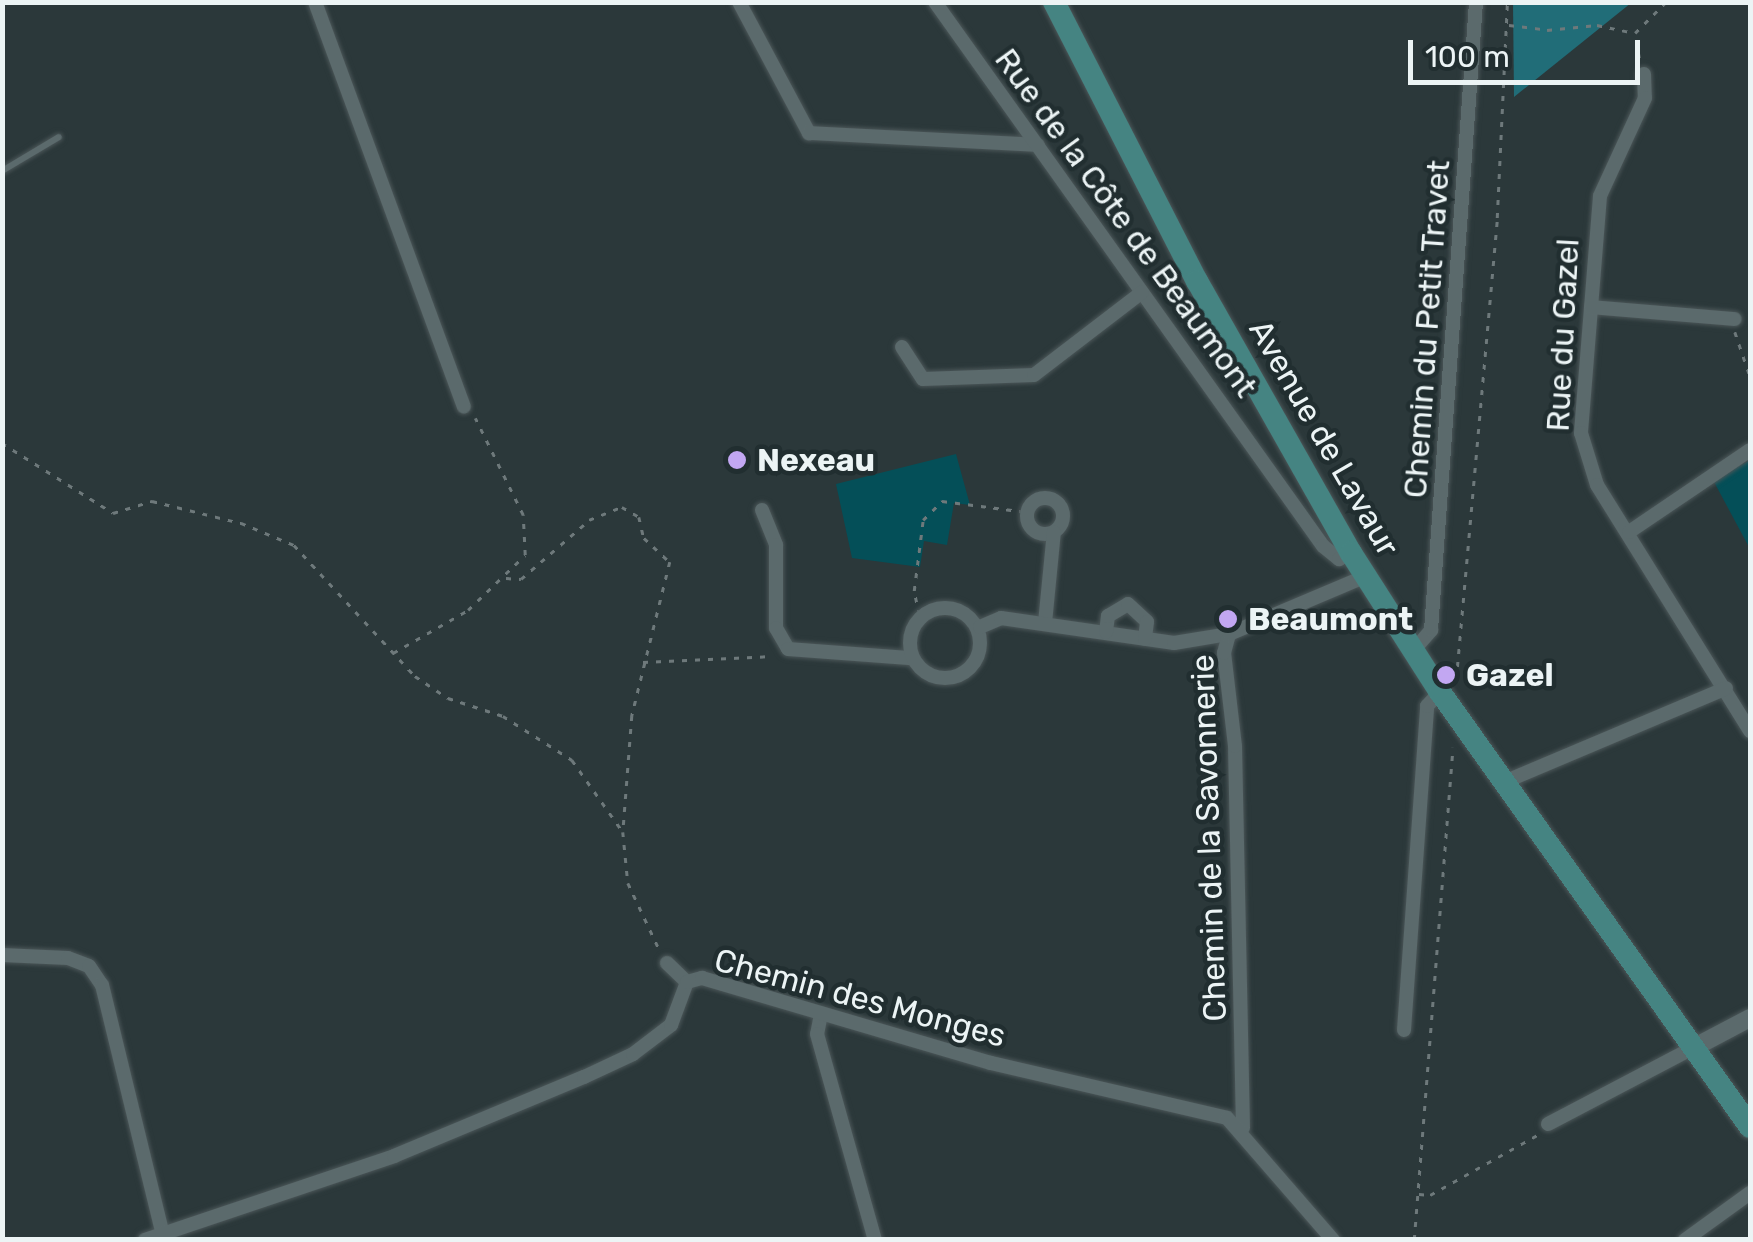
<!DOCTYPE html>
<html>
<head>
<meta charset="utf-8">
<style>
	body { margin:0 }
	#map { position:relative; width:1753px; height:1242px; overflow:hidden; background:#2b383a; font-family:Rubik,sans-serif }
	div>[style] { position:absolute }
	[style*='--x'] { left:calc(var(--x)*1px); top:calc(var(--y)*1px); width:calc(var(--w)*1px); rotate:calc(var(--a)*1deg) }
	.green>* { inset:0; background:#044f58 }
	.forest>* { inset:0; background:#216d78 }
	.path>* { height:2.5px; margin-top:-1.25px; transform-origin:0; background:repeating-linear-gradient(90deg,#6e797b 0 5px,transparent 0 13px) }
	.roads { filter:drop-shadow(0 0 2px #4b5658) drop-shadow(0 0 2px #4b5658) }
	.service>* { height:6px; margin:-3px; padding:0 3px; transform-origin:3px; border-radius:3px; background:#5b6a6c }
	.minor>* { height:14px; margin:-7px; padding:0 7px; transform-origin:7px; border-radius:7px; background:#5b6a6c }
	.minor>.ring { margin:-7px; padding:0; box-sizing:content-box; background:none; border:14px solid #5b6a6c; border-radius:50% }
	.tertiary>* { height:18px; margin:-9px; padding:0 9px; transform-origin:9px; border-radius:9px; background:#5b6a6c }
	.primary>* { height:22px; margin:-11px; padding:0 11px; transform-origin:11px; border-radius:11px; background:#458482 }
	.dots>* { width:28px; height:28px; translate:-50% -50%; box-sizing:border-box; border:5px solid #212e30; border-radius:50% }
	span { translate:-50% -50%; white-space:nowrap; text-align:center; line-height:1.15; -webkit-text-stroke:9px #212e30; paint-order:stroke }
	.street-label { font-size:32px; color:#ecf4f5 }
	.poi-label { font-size:32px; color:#ecf4f5; font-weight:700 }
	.left { translate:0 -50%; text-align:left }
	.frame { position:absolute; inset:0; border:5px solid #ecf4f5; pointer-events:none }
	.scale { position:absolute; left:1408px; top:40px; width:232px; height:45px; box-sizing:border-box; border:5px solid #ecf4f5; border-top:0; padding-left:12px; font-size:30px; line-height:35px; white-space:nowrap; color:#ecf4f5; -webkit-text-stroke:8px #212e30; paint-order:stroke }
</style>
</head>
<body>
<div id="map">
	<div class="green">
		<i style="clip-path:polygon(956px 454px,970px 505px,954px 503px,947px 545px,924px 541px,920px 567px,852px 558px,836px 484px)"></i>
		<i style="clip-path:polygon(1750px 460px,1750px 549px,1713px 480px)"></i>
	</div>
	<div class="forest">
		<i style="clip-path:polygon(1513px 2px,1631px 2px,1631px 3px,1514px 97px)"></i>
	</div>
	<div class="path">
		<i style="--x:1509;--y:25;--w:38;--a:7"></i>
		<i style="--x:1547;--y:30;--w:50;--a:-5.7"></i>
		<i style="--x:1597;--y:25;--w:39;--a:12"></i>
		<i style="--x:1639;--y:58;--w:25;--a:-99"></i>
		<i style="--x:1635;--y:33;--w:44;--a:-45"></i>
		<i style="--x:1735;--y:332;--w:46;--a:71.2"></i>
		<i style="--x:2;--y:443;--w:131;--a:32.2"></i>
		<i style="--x:113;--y:513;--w:41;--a:-17.1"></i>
		<i style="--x:152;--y:501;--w:92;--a:13.9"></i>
		<i style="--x:241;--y:523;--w:57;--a:22.5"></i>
		<i style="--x:294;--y:545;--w:178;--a:47.3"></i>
		<i style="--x:415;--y:676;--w:40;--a:34"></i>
		<i style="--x:448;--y:698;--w:58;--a:18.1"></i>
		<i style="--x:503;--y:716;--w:82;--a:32.5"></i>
		<i style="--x:572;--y:760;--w:88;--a:54.7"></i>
		<i style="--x:506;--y:578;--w:15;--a:4"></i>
		<i style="--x:521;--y:579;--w:90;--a:-40.9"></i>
		<i style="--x:589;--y:520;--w:35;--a:-22"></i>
		<i style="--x:622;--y:507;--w:20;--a:30"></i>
		<i style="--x:639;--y:517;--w:22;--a:77"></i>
		<i style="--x:644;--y:538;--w:35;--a:43"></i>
		<i style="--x:670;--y:562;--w:159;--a:103.9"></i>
		<i style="--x:632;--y:716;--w:116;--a:94.4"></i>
		<i style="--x:623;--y:832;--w:51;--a:84.4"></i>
		<i style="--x:628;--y:883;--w:73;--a:64.8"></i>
		<i style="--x:919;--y:615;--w:25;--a:-102"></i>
		<i style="--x:914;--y:591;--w:72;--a:-82.8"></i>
		<i style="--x:923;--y:520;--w:27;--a:-45"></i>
		<i style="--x:942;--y:501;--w:86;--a:7.4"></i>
		<i style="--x:393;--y:653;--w:86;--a:-29.8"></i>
		<i style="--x:468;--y:610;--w:79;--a:-44"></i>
		<i style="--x:525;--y:555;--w:40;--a:-92.9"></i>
		<i style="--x:523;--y:515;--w:108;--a:-116.3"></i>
		<i style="--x:643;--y:662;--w:130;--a:-2.6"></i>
		<i style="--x:1456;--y:680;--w:464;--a:-84.9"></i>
		<i style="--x:1497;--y:218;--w:216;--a:-87.3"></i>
		<i style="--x:1419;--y:1194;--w:11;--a:5"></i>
		<i style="--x:1430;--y:1195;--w:125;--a:-29.2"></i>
		<i style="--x:1414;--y:1240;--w:494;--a:-85.5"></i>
	</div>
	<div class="roads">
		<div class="service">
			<i style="--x:2;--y:171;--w:66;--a:-30.8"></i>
		</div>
		<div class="minor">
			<i style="--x:315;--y:2;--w:431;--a:69.8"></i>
			<i style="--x:739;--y:2;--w:149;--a:61.9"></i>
			<i style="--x:809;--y:133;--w:229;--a:3"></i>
			<i style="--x:935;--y:2;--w:668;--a:54.5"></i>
			<i style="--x:1323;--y:546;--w:21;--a:39"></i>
			<i style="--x:1339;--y:559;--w:13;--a:-27"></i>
			<i style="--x:1644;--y:74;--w:24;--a:88"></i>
			<i style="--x:1645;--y:98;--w:108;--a:114.7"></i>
			<i style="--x:1600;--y:196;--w:238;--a:94.6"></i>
			<i style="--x:1581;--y:433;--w:54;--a:72.9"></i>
			<i style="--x:1597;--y:485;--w:290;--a:58.1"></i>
			<i style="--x:1591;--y:307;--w:144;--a:4.8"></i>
			<i style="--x:902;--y:347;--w:38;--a:57"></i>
			<i style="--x:923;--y:379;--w:111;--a:-2.1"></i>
			<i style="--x:1034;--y:375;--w:136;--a:-37.5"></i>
			<i class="ring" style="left:1027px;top:498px;width:22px;height:22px"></i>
			<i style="--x:762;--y:510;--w:38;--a:68"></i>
			<i style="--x:776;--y:545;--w:83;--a:90"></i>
			<i style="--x:776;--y:628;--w:24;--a:60"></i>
			<i style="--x:788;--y:649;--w:121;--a:4.3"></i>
			<i style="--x:1629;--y:532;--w:146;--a:-34.1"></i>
			<i class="ring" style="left:910px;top:608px;width:56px;height:56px"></i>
			<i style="--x:1045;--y:623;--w:91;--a:-84.4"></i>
			<i style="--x:980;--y:627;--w:23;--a:-23"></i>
			<i style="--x:1001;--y:618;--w:175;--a:8.2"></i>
			<i style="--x:1174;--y:643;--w:56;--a:-9.3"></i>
			<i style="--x:1106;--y:632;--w:16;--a:-83"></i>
			<i style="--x:1108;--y:616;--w:23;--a:-31"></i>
			<i style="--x:1128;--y:604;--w:26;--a:43"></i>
			<i style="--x:1147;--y:622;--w:17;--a:97"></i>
			<i style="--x:1413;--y:651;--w:28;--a:-49"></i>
			<i style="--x:1431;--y:630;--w:630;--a:-85.9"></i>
			<i style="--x:1504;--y:782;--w:241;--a:-22.9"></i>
			<i style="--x:2;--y:955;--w:66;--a:2.6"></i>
			<i style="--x:68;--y:958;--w:22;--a:21"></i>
			<i style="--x:89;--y:966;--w:23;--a:56"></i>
			<i style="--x:102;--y:985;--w:257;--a:76.3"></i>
			<i style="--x:667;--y:963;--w:28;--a:44"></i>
			<i style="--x:821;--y:1014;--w:20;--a:101"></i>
			<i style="--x:817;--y:1034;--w:214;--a:74.3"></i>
			<i style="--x:1404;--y:1030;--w:325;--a:-85.9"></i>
			<i style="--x:1427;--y:706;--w:19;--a:-47"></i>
			<i style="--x:1548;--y:1124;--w:164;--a:-27.7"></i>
			<i style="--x:1243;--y:1128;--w:382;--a:-91.2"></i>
			<i style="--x:1235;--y:746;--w:94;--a:-96.7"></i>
			<i style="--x:1224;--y:653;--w:20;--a:-75"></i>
			<i style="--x:1229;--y:634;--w:149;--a:-22.9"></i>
			<i style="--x:145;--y:1240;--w:263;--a:-18.6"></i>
			<i style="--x:394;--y:1156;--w:206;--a:-22.6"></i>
			<i style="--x:584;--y:1077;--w:54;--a:-25.1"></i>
			<i style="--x:633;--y:1054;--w:48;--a:-37.3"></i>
			<i style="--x:671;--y:1025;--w:46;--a:-69.6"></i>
			<i style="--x:687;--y:982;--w:16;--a:-15"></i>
			<i style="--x:702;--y:978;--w:301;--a:16.4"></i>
			<i style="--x:991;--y:1063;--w:242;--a:13.1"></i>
			<i style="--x:1227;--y:1118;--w:162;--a:49"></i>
			<i style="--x:1685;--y:1240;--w:80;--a:-35.9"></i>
		</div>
		<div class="tertiary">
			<i style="--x:1693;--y:1048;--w:64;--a:-27.8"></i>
		</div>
		<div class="primary">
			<i style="--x:1054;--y:2;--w:314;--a:62.9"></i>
			<i style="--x:1197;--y:281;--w:313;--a:60.5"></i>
			<i style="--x:1351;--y:553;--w:165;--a:57.4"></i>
			<i style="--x:1440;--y:692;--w:534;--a:54.52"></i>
		</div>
	</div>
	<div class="dots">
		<i style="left:737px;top:460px;background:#c2a7f2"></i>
		<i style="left:1228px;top:619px;background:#c2a7f2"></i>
		<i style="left:1446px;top:675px;background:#c2a7f2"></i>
	</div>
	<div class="street-label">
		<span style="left:1126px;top:223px;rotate:54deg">Rue de la Côte de Beaumont</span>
		<span style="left:1427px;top:329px;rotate:-86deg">Chemin du Petit Travet</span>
		<span style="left:1563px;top:335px;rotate:-87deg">Rue du Gazel</span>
		<span style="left:1324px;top:438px;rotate:60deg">Avenue de Lavaur</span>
		<span style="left:1209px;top:838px;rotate:-92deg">Chemin de la Savonnerie</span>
		<span style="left:860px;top:998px;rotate:15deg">Chemin des Monges</span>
	</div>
	<div class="poi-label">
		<span class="left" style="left:757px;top:460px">Nexeau</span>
		<span class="left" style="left:1248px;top:619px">Beaumont</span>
		<span class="left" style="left:1466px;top:675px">Gazel</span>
	</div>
	<div class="frame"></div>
	<div class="scale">100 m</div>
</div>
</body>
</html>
